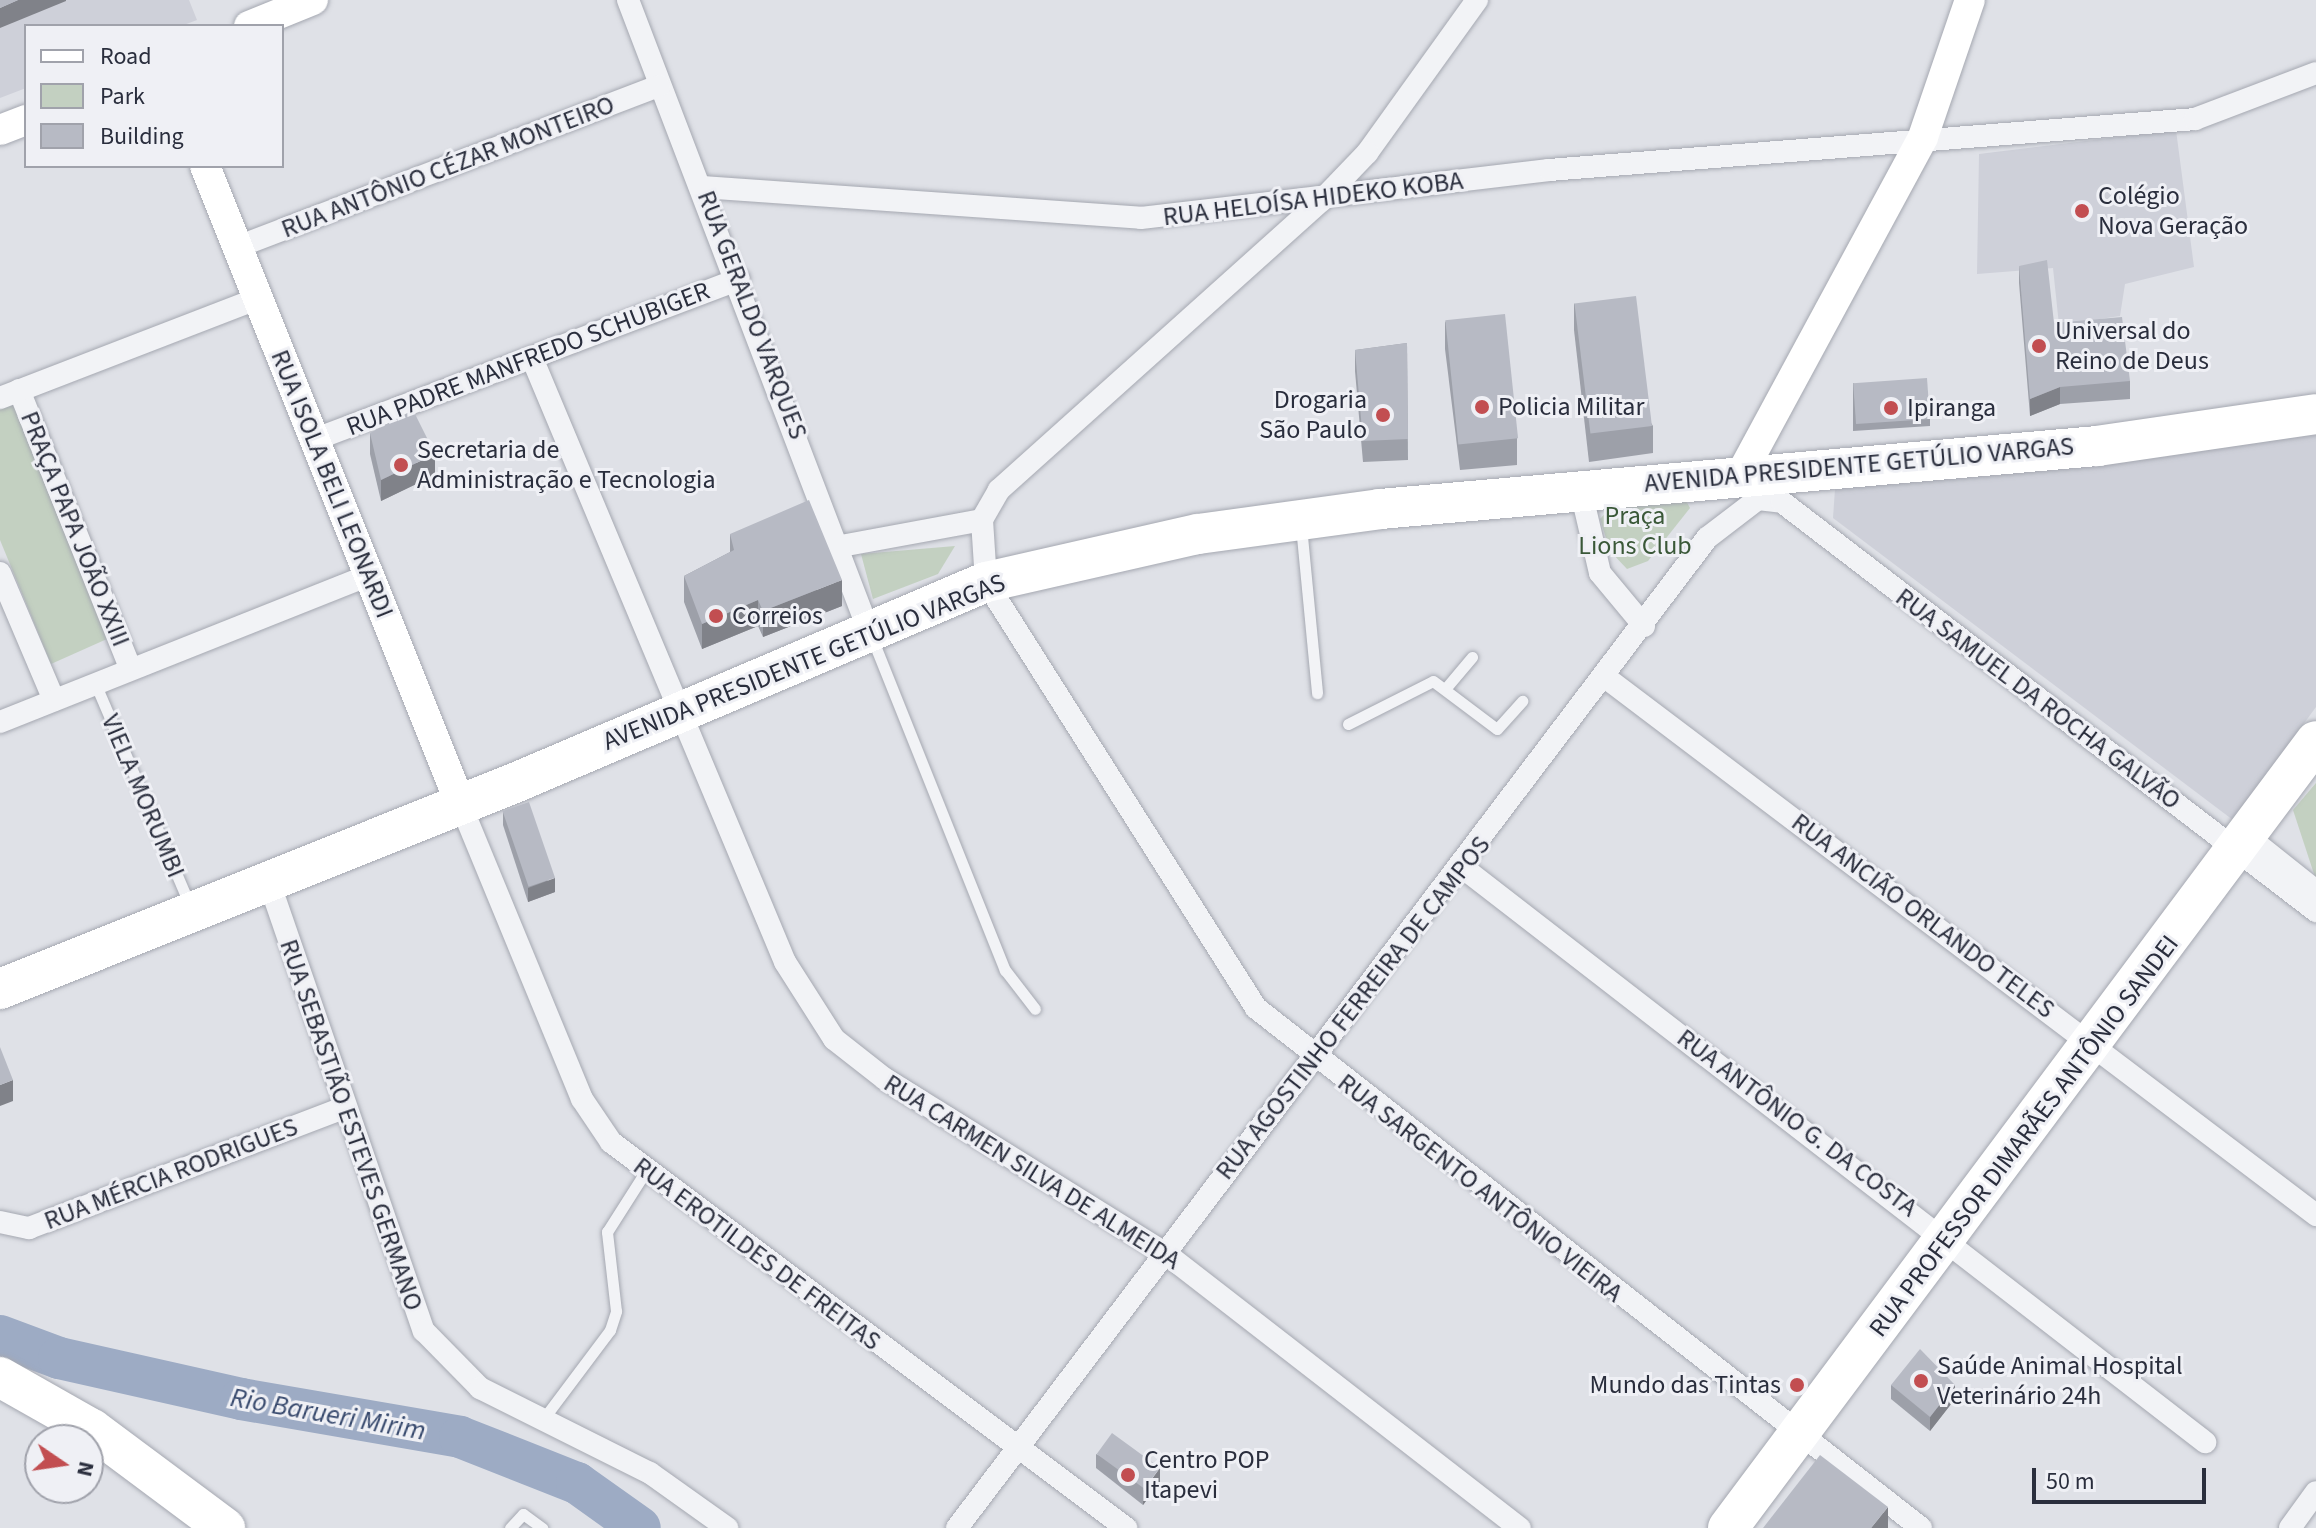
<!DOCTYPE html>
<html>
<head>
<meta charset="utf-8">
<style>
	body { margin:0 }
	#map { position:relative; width:2316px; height:1528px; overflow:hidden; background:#dfe1e7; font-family:"Source Sans 3",sans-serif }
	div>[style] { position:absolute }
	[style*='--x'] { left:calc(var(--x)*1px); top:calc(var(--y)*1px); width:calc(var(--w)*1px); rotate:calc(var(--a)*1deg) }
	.built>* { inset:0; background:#ced0d9 }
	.green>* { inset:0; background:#c3d0c1 }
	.river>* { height:42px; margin:-21px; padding:0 21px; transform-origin:21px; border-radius:21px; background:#9dabc4 }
	.roads { filter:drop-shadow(0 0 2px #a5a8b1) drop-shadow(0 0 2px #a5a8b1) }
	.lane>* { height:11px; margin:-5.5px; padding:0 5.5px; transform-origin:5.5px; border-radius:5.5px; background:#f2f3f6 }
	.street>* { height:22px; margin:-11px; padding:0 11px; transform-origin:11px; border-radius:11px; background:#f2f3f6 }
	.secondary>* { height:30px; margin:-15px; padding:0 15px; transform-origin:15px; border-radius:15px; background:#fff }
	.highway>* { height:40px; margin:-20px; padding:0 20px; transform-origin:20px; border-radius:20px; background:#fff }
	.wall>* { inset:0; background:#9da0a9 }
	.shaded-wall>* { inset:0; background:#808289 }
	.building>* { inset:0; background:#b7bac4; transform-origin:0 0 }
	.dots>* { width:22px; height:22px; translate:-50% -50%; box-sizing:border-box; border:4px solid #eff0f5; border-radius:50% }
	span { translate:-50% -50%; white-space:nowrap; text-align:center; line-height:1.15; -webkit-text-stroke:6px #eff0f5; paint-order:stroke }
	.street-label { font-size:26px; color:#2a2e3d }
	.poi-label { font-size:26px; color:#2a2e3d }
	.left { translate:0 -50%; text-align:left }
	.right { translate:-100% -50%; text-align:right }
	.park-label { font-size:26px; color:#3a5838 }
	.water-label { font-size:28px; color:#37496d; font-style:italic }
	.legend { position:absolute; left:24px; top:24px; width:260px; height:144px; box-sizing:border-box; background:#eff0f5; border:2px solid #a0a2ab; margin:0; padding:10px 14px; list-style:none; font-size:24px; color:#2a2e3d }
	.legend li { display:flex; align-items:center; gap:16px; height:40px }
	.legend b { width:40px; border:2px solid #a0a2ab }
	.north { position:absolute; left:24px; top:1424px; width:80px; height:80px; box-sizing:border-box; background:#eff0f5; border:2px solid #a0a2ab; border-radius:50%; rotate:103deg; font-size:22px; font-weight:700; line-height:32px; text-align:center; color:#2a2e3d }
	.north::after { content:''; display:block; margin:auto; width:28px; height:36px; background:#c24e51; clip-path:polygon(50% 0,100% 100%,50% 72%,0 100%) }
	.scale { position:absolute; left:2032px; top:1468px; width:174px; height:36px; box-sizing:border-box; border:4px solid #2a2e3d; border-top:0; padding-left:10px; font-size:24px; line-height:28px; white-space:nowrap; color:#2a2e3d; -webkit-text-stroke:6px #eff0f5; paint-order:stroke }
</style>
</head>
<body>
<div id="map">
	<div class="built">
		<i style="clip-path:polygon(0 0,189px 0,197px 20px,181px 26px,26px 26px,26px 88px,0 98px)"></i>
		<i style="clip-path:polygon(2176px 130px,2194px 267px,2125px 284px,2120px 316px,2059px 325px,2053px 268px,1977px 274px,1979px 154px)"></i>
		<i style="clip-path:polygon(2316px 435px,2316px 707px,2233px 820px,1833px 518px,1835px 489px)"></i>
	</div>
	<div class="green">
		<i style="clip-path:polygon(13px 401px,107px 639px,51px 664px,0 540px,0 407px)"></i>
		<i style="clip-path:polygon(1684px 497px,1690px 508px,1648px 561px,1627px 569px,1610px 551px,1600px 519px,1613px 505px)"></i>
		<i style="clip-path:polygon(955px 546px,938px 574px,873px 599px,861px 554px)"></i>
		<i style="clip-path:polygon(2316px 783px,2316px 880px,2293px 810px)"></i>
	</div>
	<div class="river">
		<i style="--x:0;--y:1336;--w:63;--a:20.4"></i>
		<i style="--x:59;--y:1358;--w:187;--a:12.7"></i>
		<i style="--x:241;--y:1399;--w:222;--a:9.8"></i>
		<i style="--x:460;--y:1437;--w:126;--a:21.5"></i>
		<i style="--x:577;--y:1483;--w:77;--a:35.5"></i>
	</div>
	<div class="roads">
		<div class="lane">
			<i style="--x:1301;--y:526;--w:168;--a:84.5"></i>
			<i style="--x:872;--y:638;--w:358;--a:68.2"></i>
			<i style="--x:1005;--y:970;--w:49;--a:52.4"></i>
			<i style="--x:95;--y:683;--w:242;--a:66.9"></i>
			<i style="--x:1445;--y:689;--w:42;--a:-49.8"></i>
			<i style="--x:1348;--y:724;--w:95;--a:-26.8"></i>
			<i style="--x:1433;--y:681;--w:80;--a:36.9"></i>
			<i style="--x:1497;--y:729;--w:38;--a:-48"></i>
			<i style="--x:544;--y:1418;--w:110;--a:-53.1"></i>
			<i style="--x:610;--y:1330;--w:20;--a:-72"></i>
			<i style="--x:616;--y:1311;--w:80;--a:-96.5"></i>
			<i style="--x:607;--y:1232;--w:69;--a:-57.5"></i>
			<i style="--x:510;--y:1528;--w:19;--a:-47"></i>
			<i style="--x:523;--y:1514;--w:24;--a:36"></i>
		</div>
		<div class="street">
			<i style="--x:628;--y:0;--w:679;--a:69.11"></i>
			<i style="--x:1477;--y:0;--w:188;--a:125.7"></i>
			<i style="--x:1367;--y:153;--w:66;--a:133.8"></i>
			<i style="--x:1321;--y:201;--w:433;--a:138.1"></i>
			<i style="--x:999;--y:490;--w:34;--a:120"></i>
			<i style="--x:982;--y:520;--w:62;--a:86.3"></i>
			<i style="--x:986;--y:582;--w:504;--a:57.63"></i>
			<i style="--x:1256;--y:1008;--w:844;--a:38.02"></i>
			<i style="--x:702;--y:187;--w:440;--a:4"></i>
			<i style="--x:1141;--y:218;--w:411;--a:-6.7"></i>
			<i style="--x:1549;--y:170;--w:648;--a:-4.51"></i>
			<i style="--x:2195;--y:119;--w:129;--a:-20.8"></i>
			<i style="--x:237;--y:247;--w:452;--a:-20.9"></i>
			<i style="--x:532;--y:358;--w:655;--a:67.27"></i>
			<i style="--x:785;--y:962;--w:91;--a:57.5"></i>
			<i style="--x:834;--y:1039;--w:65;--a:38.1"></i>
			<i style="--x:885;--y:1079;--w:330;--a:31.9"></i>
			<i style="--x:1165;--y:1253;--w:449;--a:37.8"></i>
			<i style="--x:19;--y:390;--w:298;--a:68.2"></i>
			<i style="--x:0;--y:398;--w:275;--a:-21.1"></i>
			<i style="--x:316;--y:439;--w:452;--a:-20.7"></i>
			<i style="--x:1580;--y:487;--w:88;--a:76.9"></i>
			<i style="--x:1600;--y:573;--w:69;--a:50.3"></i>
			<i style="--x:841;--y:546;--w:143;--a:-10.4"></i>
			<i style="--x:0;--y:573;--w:138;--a:67"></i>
			<i style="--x:1605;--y:677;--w:892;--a:37.11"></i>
			<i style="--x:0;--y:722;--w:397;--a:-21.7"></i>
			<i style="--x:460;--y:803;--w:320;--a:67.6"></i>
			<i style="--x:582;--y:1099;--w:52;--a:56"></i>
			<i style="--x:611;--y:1142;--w:644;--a:36.85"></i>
			<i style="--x:2247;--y:836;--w:88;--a:38.6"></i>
			<i style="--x:1462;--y:867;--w:940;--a:37.74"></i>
			<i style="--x:268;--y:879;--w:478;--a:71"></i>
			<i style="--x:424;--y:1331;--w:80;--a:45.5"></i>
			<i style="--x:480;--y:1388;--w:190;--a:26.6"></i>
			<i style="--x:650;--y:1473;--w:95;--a:35.5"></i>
			<i style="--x:0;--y:1222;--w:30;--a:12"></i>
			<i style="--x:29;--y:1228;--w:334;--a:-20.9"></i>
			<i style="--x:957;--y:1528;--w:1242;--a:-52.85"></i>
			<i style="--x:1707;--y:538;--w:64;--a:-37.4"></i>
			<i style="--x:1758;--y:499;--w:24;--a:7"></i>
			<i style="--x:1782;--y:502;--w:673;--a:37.45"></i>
			<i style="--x:2290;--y:1528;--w:44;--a:-54.2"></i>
		</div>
		<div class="secondary">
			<i style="--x:249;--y:26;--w:69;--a:-22.1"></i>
			<i style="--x:0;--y:130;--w:28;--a:-21"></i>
			<i style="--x:205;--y:166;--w:686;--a:68.18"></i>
			<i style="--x:1740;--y:476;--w:385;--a:-61.6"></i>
			<i style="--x:1923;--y:137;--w:145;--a:-71.1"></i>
		</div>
		<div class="highway">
			<i style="--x:0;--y:989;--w:557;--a:-21.82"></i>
			<i style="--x:517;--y:782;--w:510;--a:-23.1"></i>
			<i style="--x:986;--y:582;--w:217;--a:-12.8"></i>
			<i style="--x:1198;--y:534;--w:184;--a:-7.8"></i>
			<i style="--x:1380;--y:509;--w:720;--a:-5.02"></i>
			<i style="--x:2097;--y:446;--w:221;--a:-8.3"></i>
			<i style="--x:0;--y:1377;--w:106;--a:29.5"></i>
			<i style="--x:92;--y:1429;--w:166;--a:36.7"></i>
			<i style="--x:1728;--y:1528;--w:982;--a:-53.24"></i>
		</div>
	</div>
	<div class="wall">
		<i style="clip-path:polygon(2019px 266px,2054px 323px,2130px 381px,2130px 399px,2060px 404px,2030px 416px,2019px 283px)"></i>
		<i style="clip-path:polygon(1574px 303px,1653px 426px,1653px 453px,1589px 462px,1574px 330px)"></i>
		<i style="clip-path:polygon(1445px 321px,1517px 438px,1517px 465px,1460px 470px,1445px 349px)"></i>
		<i style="clip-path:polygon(1407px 343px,1408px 460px,1363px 462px,1355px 371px,1355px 350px)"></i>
		<i style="clip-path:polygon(1853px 383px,1930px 419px,1930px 426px,1853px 431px)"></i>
		<i style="clip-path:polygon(370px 433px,435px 475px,381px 501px,370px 454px)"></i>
		<i style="clip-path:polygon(730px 534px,842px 606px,763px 637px,758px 626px,702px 649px,684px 602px,684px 576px,730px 552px)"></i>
		<i style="clip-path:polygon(503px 811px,555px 892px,528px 902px,503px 825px)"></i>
		<i style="clip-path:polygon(1891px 1385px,1955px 1399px,1930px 1431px,1891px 1399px)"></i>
		<i style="clip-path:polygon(1096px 1454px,1160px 1482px,1143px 1505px,1096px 1468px)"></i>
	</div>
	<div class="shaded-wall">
		<i style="clip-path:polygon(18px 0,66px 0,66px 1px,0 28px,0 8px)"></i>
		<i style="clip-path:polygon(2060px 387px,2060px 404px,2030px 416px,2030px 399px)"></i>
		<i style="clip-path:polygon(435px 454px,435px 475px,381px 501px,381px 480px)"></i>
		<i style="clip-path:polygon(842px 580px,842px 606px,763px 637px,763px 611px)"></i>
		<i style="clip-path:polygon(758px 600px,758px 626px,702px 649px,702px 624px)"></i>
		<i style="clip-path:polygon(555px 878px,555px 892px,528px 902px,528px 888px)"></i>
		<i style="clip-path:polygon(13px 1080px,13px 1101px,0 1106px,0 1085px)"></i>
		<i style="clip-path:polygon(1955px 1385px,1955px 1399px,1930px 1431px,1930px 1417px)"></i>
		<i style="clip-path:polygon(1160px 1468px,1160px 1482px,1143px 1505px,1143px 1491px)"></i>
		<i style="clip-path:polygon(1888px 1507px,1888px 1528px,1871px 1528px)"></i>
	</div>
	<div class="building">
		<i style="clip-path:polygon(0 0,18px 0,0 8px)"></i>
		<i style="clip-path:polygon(2047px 260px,2054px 323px,2122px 317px,2130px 381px,2060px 387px,2030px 399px,2019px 266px)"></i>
		<i style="left:1636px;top:296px;width:131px;height:62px;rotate:83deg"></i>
		<i style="left:1505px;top:314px;width:125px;height:60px;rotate:84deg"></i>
		<i style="clip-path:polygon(1407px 343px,1408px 439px,1363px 441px,1355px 350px)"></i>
		<i style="left:1927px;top:378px;width:41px;height:74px;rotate:86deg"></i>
		<i style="clip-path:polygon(413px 410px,435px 454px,381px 480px,370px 433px)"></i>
		<i style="clip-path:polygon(809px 500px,842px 580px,763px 611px,758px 600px,702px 624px,684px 576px,734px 550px,730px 534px)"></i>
		<i style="left:529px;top:802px;width:80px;height:28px;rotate:71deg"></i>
		<i style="clip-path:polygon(0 1047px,13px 1080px,0 1085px)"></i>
		<i style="clip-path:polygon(1920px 1349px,1955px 1385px,1930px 1417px,1891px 1385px)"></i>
		<i style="left:1112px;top:1433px;width:59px;height:26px;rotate:36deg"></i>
		<i style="clip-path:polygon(1820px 1455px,1888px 1507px,1871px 1528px,1763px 1528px)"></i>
	</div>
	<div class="dots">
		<i style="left:2082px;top:211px;background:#c24e51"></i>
		<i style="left:2039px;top:346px;background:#c24e51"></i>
		<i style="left:1482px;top:407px;background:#c24e51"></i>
		<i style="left:1891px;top:408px;background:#c24e51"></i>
		<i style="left:1383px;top:415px;background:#c24e51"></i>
		<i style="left:401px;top:465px;background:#c24e51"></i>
		<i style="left:716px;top:616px;background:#c24e51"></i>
		<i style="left:1921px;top:1381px;background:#c24e51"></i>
		<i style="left:1797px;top:1385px;background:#c24e51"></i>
		<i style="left:1128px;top:1475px;background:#c24e51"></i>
	</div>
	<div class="street-label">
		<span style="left:448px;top:167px;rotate:-21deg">RUA ANTÔNIO CÉZAR MONTEIRO</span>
		<span style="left:1313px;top:199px;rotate:-7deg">RUA HELOÍSA HIDEKO KOBA</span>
		<span style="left:752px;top:315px;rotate:69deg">RUA GERALDO VARQUES</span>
		<span style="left:528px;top:359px;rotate:-21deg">RUA PADRE MANFREDO SCHUBIGER</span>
		<span style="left:1859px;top:465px;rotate:-5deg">AVENIDA PRESIDENTE GETÚLIO VARGAS</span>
		<span style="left:332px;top:484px;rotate:68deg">RUA ISOLA BELI LEONARDI</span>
		<span style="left:75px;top:529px;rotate:68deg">PRAÇA PAPA JOÃO XXIII</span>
		<span style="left:804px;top:662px;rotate:-22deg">AVENIDA PRESIDENTE GETÚLIO VARGAS</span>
		<span style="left:2038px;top:699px;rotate:37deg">RUA SAMUEL DA ROCHA GALVÃO</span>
		<span style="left:143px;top:796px;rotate:67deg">VIELA MORUMBI</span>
		<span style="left:1923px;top:916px;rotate:37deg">RUA ANCIÃO ORLANDO TELES</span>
		<span style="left:1353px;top:1008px;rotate:-52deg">RUA AGOSTINHO FERREIRA DE CAMPOS</span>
		<span style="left:1797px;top:1123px;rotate:37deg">RUA ANTÔNIO G. DA COSTA</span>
		<span style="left:351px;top:1125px;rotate:71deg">RUA SEBASTIÃO ESTEVES GERMANO</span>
		<span style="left:2024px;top:1136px;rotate:-53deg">RUA PROFESSOR DIMARÃES ANTÔNIO SANDEI</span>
		<span style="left:1032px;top:1172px;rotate:32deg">RUA CARMEN SILVA DE ALMEIDA</span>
		<span style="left:171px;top:1174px;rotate:-21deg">RUA MÉRCIA RODRIGUES</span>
		<span style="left:1480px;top:1188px;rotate:38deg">RUA SARGENTO ANTÔNIO VIEIRA</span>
		<span style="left:757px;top:1254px;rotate:37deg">RUA EROTILDES DE FREITAS</span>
	</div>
	<div class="poi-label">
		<span class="left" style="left:2098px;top:211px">Colégio<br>Nova Geração</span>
		<span class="left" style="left:2055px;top:346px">Universal do<br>Reino de Deus</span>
		<span class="right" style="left:1367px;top:415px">Drogaria<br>São Paulo</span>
		<span class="left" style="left:1498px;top:407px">Policia Militar</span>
		<span class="left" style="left:1907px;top:408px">Ipiranga</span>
		<span class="left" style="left:417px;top:465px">Secretaria de<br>Administração e Tecnologia</span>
		<span class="left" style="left:732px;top:616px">Correios</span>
		<span class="left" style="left:1937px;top:1381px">Saúde Animal Hospital<br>Veterinário 24h</span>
		<span class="right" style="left:1781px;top:1385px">Mundo das Tintas</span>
		<span class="left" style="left:1144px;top:1475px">Centro POP<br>Itapevi</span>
	</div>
	<div class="park-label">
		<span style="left:1635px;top:531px">Praça<br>Lions Club</span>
	</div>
	<div class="water-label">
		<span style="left:328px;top:1414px;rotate:10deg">Rio Barueri Mirim</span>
	</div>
	<ul class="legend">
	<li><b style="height:10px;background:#fff"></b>Road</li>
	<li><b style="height:22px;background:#c3d0c1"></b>Park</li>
	<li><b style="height:22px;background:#b7bac4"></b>Building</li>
	</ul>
	<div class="north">N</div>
	<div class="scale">50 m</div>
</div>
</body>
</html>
